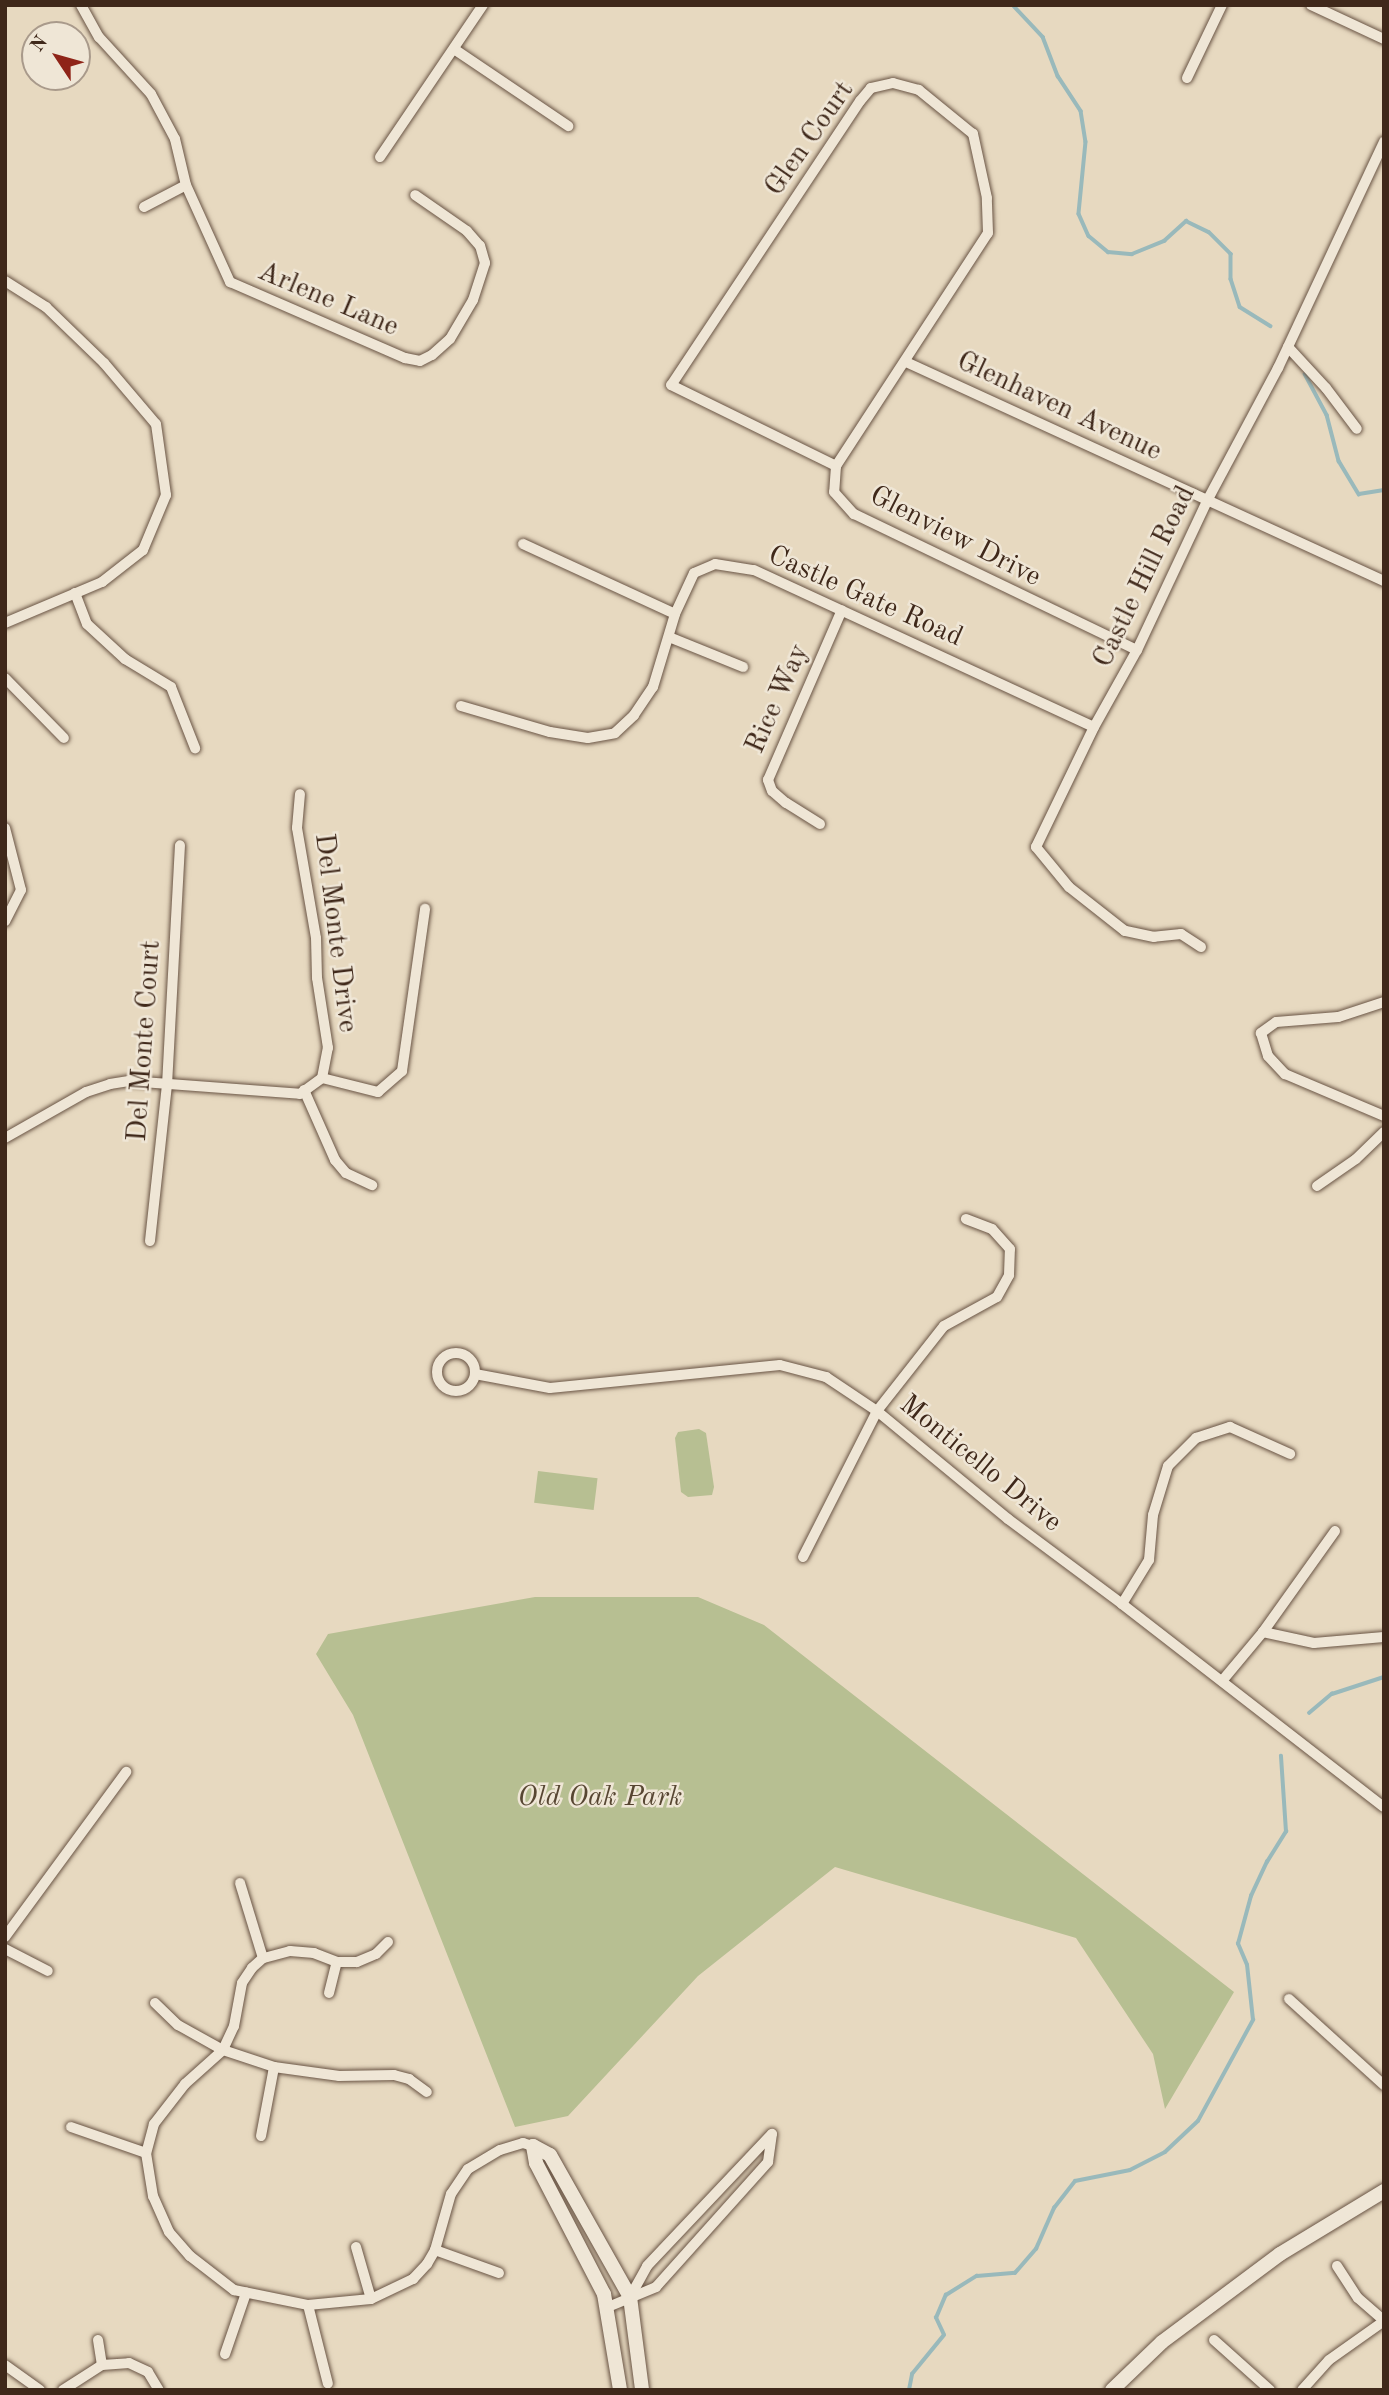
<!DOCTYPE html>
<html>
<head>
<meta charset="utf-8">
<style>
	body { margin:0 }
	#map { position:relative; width:1389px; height:2395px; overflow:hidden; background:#e7d9c0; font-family:"Old Standard TT",serif }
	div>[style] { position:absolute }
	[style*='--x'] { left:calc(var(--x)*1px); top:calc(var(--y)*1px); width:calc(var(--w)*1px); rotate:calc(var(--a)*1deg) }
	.green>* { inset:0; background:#b7bf92; transform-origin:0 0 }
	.stream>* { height:3.5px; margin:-1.75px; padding:0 1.75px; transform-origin:1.75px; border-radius:1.75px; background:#99b9bb }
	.roads { filter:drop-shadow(0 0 2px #695444) drop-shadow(0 0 2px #695444) }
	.minor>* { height:10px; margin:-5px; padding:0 5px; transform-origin:5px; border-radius:5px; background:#efe6d6 }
	.minor>.ring { margin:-5px; padding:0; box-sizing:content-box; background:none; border:10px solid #efe6d6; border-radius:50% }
	.tertiary>* { height:14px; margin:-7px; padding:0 7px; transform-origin:7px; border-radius:7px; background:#efe6d6 }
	span { translate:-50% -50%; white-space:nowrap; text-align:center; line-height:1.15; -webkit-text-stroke:5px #efe6d6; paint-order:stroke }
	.street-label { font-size:28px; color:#3f281a }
	.park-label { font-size:28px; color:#574632; font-style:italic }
	.frame { position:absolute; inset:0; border:7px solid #3f281a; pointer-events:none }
	.north { position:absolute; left:21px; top:21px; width:70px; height:70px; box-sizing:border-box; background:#efe6d6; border:2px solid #a99a8b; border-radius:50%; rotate:306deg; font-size:19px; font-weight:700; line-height:28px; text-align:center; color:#3f281a }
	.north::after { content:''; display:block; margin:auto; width:24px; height:32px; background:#8f2418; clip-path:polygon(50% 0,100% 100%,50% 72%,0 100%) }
</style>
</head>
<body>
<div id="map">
	<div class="green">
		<i style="clip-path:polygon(699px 1429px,706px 1433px,714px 1487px,712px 1495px,688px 1497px,681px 1492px,675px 1438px,678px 1432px)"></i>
		<i style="left:538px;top:1471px;width:60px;height:32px;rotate:7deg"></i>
		<i style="clip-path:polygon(535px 1597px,698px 1597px,764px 1625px,1234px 1992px,1165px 2109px,1153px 2054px,1076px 1938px,835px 1867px,698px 1976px,568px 2116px,515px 2127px,353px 1715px,316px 1654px,328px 1634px)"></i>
	</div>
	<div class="stream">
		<i style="--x:1013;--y:5;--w:44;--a:46.8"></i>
		<i style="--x:1043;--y:37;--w:42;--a:69"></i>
		<i style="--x:1058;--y:76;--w:42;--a:56.7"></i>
		<i style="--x:1081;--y:111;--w:31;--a:81"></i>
		<i style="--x:1086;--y:142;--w:72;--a:95.6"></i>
		<i style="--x:1079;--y:214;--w:24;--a:66"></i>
		<i style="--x:1089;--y:236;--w:25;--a:40"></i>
		<i style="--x:1108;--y:252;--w:24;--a:5"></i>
		<i style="--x:1132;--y:254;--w:35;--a:-22"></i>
		<i style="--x:1164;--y:241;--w:30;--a:-42"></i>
		<i style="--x:1186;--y:221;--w:25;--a:26"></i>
		<i style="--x:1209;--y:232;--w:31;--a:45"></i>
		<i style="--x:1231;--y:254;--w:25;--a:90"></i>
		<i style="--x:1231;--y:279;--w:29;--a:72"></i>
		<i style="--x:1240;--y:307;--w:36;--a:32"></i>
		<i style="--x:1305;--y:374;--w:47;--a:61.8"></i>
		<i style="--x:1327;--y:415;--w:48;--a:75.4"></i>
		<i style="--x:1339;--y:461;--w:39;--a:59"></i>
		<i style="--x:1359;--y:494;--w:25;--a:-9"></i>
		<i style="--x:1309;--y:1713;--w:30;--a:-40"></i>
		<i style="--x:1332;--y:1694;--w:55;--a:-18.1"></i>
		<i style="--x:909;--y:2390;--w:16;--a:-79"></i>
		<i style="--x:912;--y:2374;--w:50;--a:-50.6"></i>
		<i style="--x:944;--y:2335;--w:19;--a:-115"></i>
		<i style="--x:936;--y:2318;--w:25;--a:-67"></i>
		<i style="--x:946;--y:2295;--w:36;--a:-32"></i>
		<i style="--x:977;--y:2276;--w:38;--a:-5"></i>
		<i style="--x:1015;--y:2273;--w:32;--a:-49"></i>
		<i style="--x:1036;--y:2249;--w:45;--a:-66.3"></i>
		<i style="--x:1054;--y:2208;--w:34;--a:-52"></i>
		<i style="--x:1075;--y:2181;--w:56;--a:-11.3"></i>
		<i style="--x:1130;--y:2170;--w:39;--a:-27"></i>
		<i style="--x:1165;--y:2152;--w:45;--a:-43.2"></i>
		<i style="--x:1198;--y:2121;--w:115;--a:-61.4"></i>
		<i style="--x:1253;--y:2020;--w:55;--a:-96.2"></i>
		<i style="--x:1247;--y:1965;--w:23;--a:-113"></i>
		<i style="--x:1238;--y:1944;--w:50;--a:-74.8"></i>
		<i style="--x:1251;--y:1896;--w:38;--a:-65"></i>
		<i style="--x:1267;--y:1862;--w:36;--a:-58"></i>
		<i style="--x:1286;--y:1832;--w:76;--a:-93.8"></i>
	</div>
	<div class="roads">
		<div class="minor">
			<i style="--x:81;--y:5;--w:37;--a:61"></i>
			<i style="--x:99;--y:37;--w:77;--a:47.6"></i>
			<i style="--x:151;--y:94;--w:51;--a:61.9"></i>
			<i style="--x:175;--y:139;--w:47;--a:76.6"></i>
			<i style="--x:186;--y:185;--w:107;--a:65.6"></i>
			<i style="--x:230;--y:282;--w:191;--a:23.5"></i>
			<i style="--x:405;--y:358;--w:15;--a:11"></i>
			<i style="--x:420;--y:361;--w:13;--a:-27"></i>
			<i style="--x:432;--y:355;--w:24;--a:-42"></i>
			<i style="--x:450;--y:339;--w:45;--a:-59.5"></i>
			<i style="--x:473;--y:300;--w:39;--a:-72"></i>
			<i style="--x:485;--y:263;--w:18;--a:-106"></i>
			<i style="--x:480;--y:246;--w:20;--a:-131"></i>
			<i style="--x:467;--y:231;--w:63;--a:-145.3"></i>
			<i style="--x:1311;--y:5;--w:81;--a:25"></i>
			<i style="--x:454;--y:49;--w:138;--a:34"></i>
			<i style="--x:1187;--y:78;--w:81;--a:-64.4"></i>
			<i style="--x:380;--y:157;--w:184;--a:-55.9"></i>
			<i style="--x:144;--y:207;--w:47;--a:-27.6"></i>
			<i style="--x:5;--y:281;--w:49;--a:32.4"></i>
			<i style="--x:46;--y:307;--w:81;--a:44"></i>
			<i style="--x:104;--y:363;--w:80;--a:49.6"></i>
			<i style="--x:156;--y:424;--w:72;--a:82"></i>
			<i style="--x:166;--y:495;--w:60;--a:112.7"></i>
			<i style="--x:143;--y:550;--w:52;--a:142"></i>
			<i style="--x:102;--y:582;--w:105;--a:157.1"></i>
			<i style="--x:1288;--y:347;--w:56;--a:47.2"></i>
			<i style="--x:1326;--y:388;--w:51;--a:52.9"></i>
			<i style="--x:906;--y:362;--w:526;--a:24.62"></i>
			<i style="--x:836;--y:466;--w:278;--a:-56.9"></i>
			<i style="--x:988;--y:233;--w:35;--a:-92"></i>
			<i style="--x:987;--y:198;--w:66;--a:-102.3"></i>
			<i style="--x:973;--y:134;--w:70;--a:-140.8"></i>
			<i style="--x:919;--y:90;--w:27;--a:-165"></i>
			<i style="--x:893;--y:83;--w:23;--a:167"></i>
			<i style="--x:871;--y:88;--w:17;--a:130"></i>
			<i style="--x:860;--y:101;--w:341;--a:123.6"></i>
			<i style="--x:671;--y:385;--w:184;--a:26.1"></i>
			<i style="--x:836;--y:466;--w:26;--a:94"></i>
			<i style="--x:834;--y:492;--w:30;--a:48"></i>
			<i style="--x:854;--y:514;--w:314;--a:25.7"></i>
			<i style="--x:523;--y:544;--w:167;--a:24.7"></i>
			<i style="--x:75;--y:593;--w:33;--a:69"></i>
			<i style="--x:87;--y:624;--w:52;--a:42.6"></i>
			<i style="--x:125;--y:659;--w:54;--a:31.3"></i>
			<i style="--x:171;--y:687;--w:66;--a:68.5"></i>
			<i style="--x:669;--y:637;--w:80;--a:22.1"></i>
			<i style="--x:5;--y:678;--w:84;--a:45.5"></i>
			<i style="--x:461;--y:706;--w:93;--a:16.3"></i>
			<i style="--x:550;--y:732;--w:38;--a:9"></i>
			<i style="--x:588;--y:738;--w:27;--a:-10"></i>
			<i style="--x:615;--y:733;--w:26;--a:-43"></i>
			<i style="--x:634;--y:715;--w:34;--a:-56"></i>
			<i style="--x:653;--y:687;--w:76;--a:-73.2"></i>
			<i style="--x:675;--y:614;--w:45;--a:-65.1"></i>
			<i style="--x:694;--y:573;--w:23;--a:-23"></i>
			<i style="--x:715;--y:564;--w:39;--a:9"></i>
			<i style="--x:754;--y:570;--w:374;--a:24.8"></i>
			<i style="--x:820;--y:824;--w:40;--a:-148"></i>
			<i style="--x:786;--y:803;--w:18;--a:-139"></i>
			<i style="--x:772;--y:791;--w:12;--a:-110"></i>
			<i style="--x:768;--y:780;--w:185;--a:-66.5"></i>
			<i style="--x:5;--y:828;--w:64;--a:75.5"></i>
			<i style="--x:21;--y:890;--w:35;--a:117"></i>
			<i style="--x:1201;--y:947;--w:24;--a:-147"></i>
			<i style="--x:1181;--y:934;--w:27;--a:174"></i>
			<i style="--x:1154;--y:937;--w:30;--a:-168"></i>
			<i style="--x:1125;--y:931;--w:71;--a:-141.8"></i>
			<i style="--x:1069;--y:887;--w:52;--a:-129.5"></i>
			<i style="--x:1036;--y:847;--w:133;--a:-64.2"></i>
			<i style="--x:1094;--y:727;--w:88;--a:-60.8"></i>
			<i style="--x:1137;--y:650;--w:165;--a:-64.8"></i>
			<i style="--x:1207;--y:501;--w:151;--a:-61.9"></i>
			<i style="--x:1278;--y:368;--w:250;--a:-64.9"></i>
			<i style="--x:1384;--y:1002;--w:48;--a:161.9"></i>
			<i style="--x:1338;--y:1017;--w:62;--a:175.4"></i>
			<i style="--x:1276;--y:1022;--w:19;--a:144"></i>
			<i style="--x:1261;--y:1033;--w:24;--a:73"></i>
			<i style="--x:1268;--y:1056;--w:25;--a:47"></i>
			<i style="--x:1285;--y:1074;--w:108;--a:23"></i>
			<i style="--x:322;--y:1078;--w:58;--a:14"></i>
			<i style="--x:378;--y:1092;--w:32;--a:-41"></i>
			<i style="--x:402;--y:1071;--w:164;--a:-81.9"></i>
			<i style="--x:304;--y:1090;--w:77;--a:66.1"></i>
			<i style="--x:335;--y:1160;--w:17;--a:50"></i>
			<i style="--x:346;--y:1173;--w:29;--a:25"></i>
			<i style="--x:5;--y:1138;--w:93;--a:-29.6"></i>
			<i style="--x:86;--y:1092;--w:25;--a:-18"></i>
			<i style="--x:110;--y:1084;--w:19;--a:-9"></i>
			<i style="--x:129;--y:1081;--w:171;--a:4.3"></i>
			<i style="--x:300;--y:1094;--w:27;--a:-36"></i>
			<i style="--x:322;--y:1078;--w:31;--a:-79"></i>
			<i style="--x:328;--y:1048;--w:71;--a:-98.9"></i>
			<i style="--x:317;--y:978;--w:40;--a:-91.4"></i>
			<i style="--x:316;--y:938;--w:112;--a:-99.8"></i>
			<i style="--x:297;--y:828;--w:34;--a:-85"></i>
			<i style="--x:1317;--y:1186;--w:47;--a:-34.7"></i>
			<i style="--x:1356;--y:1159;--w:39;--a:-44"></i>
			<i style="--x:150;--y:1241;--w:157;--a:-83.8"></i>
			<i style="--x:167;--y:1085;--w:240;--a:-86.9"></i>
			<i class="ring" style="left:437px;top:1353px;width:28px;height:28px"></i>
			<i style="--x:475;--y:1374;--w:76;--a:10.6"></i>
			<i style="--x:550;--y:1388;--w:231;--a:-5.7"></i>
			<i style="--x:780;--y:1365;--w:48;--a:14.6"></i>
			<i style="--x:826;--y:1377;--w:61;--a:33.7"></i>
			<i style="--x:877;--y:1411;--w:170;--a:39.5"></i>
			<i style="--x:1008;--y:1519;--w:142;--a:36.7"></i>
			<i style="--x:1122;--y:1604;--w:331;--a:37.8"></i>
			<i style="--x:803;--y:1557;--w:164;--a:-63.1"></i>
			<i style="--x:877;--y:1411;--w:108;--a:-51.8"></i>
			<i style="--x:944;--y:1326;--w:60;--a:-28.7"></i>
			<i style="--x:997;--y:1297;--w:25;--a:-61"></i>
			<i style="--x:1009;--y:1275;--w:26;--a:-88"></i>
			<i style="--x:1010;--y:1249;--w:27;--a:-132"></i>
			<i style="--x:992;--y:1229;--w:28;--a:-159"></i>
			<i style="--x:1122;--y:1604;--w:52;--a:-58.5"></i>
			<i style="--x:1149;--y:1560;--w:45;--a:-84.9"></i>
			<i style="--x:1153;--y:1515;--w:51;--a:-73"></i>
			<i style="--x:1168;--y:1466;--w:40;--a:-45"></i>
			<i style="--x:1196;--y:1438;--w:36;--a:-18"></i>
			<i style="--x:1230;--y:1427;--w:66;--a:24.2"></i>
			<i style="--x:1263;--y:1632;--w:124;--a:-54.5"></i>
			<i style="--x:1222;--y:1681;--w:64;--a:-50.1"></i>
			<i style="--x:1263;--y:1632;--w:52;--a:12.2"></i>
			<i style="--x:1314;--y:1643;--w:70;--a:-4.9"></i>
			<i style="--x:240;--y:1883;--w:78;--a:73"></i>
			<i style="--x:5;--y:1937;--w:205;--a:-53.7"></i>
			<i style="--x:388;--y:1942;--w:17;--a:135"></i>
			<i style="--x:376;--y:1954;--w:21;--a:157"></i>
			<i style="--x:357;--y:1962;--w:20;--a:180"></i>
			<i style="--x:337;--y:1962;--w:25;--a:-159"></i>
			<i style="--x:314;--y:1953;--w:24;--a:-175"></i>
			<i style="--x:290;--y:1951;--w:28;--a:165"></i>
			<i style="--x:263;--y:1958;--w:15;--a:138"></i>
			<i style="--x:252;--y:1968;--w:18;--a:124"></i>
			<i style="--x:242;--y:1983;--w:44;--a:100.5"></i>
			<i style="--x:234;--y:2026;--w:26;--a:115"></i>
			<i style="--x:223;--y:2050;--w:51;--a:138.2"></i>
			<i style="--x:185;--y:2084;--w:51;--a:127.8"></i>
			<i style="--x:154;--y:2124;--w:30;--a:105"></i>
			<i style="--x:146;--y:2153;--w:44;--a:80.8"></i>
			<i style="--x:153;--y:2196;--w:39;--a:66"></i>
			<i style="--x:169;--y:2232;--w:32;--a:49"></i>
			<i style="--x:190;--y:2256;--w:56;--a:37.7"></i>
			<i style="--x:234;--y:2290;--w:76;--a:11.5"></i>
			<i style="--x:308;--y:2305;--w:63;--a:-5.4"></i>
			<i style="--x:371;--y:2299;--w:47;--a:-25.5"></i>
			<i style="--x:413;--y:2279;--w:21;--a:-47"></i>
			<i style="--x:427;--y:2264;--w:16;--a:-60"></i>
			<i style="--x:435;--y:2250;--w:58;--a:-74.1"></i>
			<i style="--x:451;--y:2194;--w:30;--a:-56"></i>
			<i style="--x:468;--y:2169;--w:37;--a:-31"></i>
			<i style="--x:500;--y:2150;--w:24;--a:-17"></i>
			<i style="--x:523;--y:2143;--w:10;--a:17"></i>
			<i style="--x:5;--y:1949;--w:48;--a:27.1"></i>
			<i style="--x:329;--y:1993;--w:32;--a:-76"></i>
			<i style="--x:1289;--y:1999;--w:128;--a:42.2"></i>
			<i style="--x:155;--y:2003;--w:32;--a:44"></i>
			<i style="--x:178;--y:2025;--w:51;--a:29.1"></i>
			<i style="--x:223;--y:2050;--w:54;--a:18.4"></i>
			<i style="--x:274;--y:2067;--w:66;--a:7.9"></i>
			<i style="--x:339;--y:2076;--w:55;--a:-1"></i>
			<i style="--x:394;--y:2075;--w:16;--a:15"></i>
			<i style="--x:409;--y:2079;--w:22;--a:36"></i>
			<i style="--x:71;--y:2127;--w:79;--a:19.1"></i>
			<i style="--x:261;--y:2136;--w:70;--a:-79.3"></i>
			<i style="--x:356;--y:2247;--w:54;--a:73.9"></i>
			<i style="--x:435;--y:2250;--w:68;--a:19.8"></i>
			<i style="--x:1337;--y:2266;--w:38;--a:57"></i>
			<i style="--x:1358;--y:2298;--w:35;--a:41"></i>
			<i style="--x:630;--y:2297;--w:35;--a:-61"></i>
			<i style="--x:647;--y:2266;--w:182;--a:-46.6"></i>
			<i style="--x:308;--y:2305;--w:81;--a:75.8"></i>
			<i style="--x:608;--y:2307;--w:52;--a:-22.6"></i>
			<i style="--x:656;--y:2287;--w:168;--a:-48.1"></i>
			<i style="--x:768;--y:2162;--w:28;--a:-82"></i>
			<i style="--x:98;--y:2340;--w:25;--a:81"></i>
			<i style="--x:1214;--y:2340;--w:75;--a:41.8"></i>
			<i style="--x:225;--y:2354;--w:65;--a:-71"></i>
			<i style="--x:5;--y:2365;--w:43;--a:35.5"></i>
			<i style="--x:63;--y:2390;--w:46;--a:-32.7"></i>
			<i style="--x:102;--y:2365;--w:27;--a:-4"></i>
			<i style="--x:129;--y:2363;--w:21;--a:25"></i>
			<i style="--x:148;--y:2372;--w:21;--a:59"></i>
			<i style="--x:1302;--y:2390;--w:40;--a:-48"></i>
			<i style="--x:1329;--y:2360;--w:67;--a:-35.3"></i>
		</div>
		<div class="tertiary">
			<i style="--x:533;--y:2146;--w:19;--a:28"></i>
			<i style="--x:550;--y:2155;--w:163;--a:60.6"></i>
			<i style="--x:630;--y:2297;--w:94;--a:82.6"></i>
			<i style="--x:533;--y:2146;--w:17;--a:80"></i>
			<i style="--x:536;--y:2163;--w:148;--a:62.6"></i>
			<i style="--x:604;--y:2294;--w:97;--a:80.5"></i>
			<i style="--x:1112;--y:2390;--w:69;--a:-43.8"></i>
			<i style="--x:1162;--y:2342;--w:147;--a:-36.7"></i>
			<i style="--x:1280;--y:2254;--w:122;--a:-31.2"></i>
		</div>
	</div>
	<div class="street-label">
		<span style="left:810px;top:139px;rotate:-55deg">Glen Court</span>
		<span style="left:328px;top:300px;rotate:23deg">Arlene Lane</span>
		<span style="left:1059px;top:407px;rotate:25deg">Glenhaven Avenue</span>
		<span style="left:955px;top:537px;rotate:27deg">Glenview Drive</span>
		<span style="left:1145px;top:577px;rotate:-64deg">Castle Hill Road</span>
		<span style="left:865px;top:597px;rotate:24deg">Castle Gate Road</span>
		<span style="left:778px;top:699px;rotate:-66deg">Rice Way</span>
		<span style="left:335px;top:933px;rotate:83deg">Del Monte Drive</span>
		<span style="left:145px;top:1041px;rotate:-86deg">Del Monte Court</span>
		<span style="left:980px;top:1464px;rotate:39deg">Monticello Drive</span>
	</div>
	<div class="park-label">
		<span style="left:600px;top:1798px">Old Oak Park</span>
	</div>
	<div class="frame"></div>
	<div class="north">N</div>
</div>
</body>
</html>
